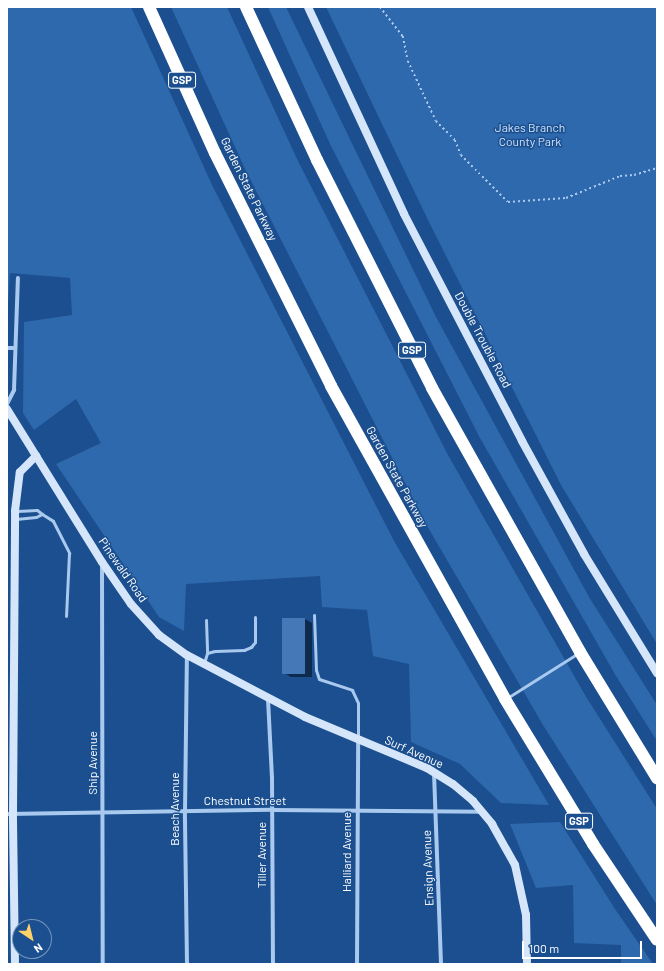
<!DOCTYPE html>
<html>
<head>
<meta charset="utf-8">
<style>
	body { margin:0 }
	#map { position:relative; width:664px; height:971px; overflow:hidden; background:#1b4f8f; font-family:Barlow,sans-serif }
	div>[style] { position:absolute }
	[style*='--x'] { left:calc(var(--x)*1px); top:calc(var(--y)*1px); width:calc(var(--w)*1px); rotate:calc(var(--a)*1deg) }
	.green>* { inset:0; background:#2e69ad }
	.shadow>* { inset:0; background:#0007 }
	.building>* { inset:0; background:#4478b7; transform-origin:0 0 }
	.path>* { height:1.5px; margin-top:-0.75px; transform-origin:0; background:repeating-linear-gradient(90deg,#a9c9ee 0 2px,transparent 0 5px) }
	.lane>* { height:3px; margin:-1.5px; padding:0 1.5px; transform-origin:1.5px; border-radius:1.5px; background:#a9c9ee }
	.street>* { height:4px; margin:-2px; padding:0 2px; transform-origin:2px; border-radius:2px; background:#a9c9ee }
	.secondary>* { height:8px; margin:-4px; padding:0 4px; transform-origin:4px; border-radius:4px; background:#d6e6fa }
	.highway>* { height:12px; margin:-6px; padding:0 6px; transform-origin:6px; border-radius:6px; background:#fff }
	span { translate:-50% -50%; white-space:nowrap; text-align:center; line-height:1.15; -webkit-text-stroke:3px #1b4f8f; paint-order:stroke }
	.shield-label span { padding:1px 3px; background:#1b4f8f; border:1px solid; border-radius:3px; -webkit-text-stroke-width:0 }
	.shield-label { font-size:11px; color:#fff; font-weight:700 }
	.park-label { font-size:12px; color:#cfe3fa }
	.street-label { font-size:12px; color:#fff }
	.frame { position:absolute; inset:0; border:8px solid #fff; pointer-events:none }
	.north { position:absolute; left:12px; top:919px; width:40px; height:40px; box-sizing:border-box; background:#1b4f8f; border:1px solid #7695bc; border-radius:50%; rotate:145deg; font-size:11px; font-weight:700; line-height:16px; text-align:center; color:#fff }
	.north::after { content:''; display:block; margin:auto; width:14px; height:18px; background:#ffd166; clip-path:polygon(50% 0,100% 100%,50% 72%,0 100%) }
	.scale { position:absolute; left:522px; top:941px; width:120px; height:18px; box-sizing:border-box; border:2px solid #fff; border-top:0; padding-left:5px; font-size:12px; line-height:14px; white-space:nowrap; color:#fff; -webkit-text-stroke:3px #1b4f8f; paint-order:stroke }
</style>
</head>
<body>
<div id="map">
	<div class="green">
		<i style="clip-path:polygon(7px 7px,131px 7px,213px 187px,394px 541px,549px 805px,501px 803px,460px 764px,411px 742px,409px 664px,373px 656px,367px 610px,322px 607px,320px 576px,186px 584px,184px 631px,159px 617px,56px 464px,101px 443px,76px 399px,34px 430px,23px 413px,24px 322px,72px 315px,70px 278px,10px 273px,7px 320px)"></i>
		<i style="clip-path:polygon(171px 7px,227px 7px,297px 159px,448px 455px,585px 695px,657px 809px,657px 905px,543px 725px,426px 524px,246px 171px)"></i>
		<i style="clip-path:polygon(268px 7px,286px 7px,436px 317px,589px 597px,657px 705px,657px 741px,616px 676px,480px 438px,330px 144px)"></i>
		<i style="clip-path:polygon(326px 7px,657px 7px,657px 644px,561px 485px,428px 220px)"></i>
		<i style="clip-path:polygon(560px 822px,615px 909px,653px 964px,621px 964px,621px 945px,574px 943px,573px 885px,536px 888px,510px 824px)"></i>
	</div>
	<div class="shadow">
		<i style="clip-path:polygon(305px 619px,312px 623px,312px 677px,291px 677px,284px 673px)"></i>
	</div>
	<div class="building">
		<i style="left:282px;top:618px;width:23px;height:56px"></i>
	</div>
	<div class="path">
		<i style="--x:380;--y:7;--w:37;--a:52"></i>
		<i style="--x:403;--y:36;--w:25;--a:79"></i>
		<i style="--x:408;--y:61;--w:66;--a:65"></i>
		<i style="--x:436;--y:121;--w:27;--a:45"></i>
		<i style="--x:455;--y:140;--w:16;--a:68"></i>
		<i style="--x:461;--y:155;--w:66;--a:45"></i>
		<i style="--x:508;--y:202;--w:58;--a:-3.9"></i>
		<i style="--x:566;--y:198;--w:58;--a:-22.2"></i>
		<i style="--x:620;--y:176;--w:14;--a:-4"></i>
		<i style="--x:634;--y:175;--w:24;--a:-17"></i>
	</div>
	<div class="lane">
		<i style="--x:42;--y:514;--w:13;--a:32"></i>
		<i style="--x:53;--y:521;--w:36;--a:63"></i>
		<i style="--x:69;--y:553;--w:63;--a:92.7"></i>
		<i style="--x:16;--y:519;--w:20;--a:-6"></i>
		<i style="--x:36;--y:517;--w:7;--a:-27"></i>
		<i style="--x:42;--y:514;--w:6;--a:-141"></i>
		<i style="--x:37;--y:510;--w:20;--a:177"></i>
		<i style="--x:314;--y:615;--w:55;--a:87.9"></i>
		<i style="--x:316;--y:670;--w:9;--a:72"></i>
		<i style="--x:319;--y:679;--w:35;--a:18"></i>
		<i style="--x:352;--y:690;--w:14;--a:65"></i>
		<i style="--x:358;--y:703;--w:35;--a:90"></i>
		<i style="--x:206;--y:620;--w:33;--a:88"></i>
		<i style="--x:204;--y:663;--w:10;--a:-73"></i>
		<i style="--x:207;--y:653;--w:8;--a:-14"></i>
		<i style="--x:215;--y:651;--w:29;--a:-2"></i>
		<i style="--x:244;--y:650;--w:8;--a:-23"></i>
		<i style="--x:251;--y:647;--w:6;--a:-51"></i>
		<i style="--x:255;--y:642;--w:25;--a:-90"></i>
		<i style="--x:507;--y:698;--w:83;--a:-32.2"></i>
	</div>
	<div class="street">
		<i style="--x:7;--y:348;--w:8;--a:0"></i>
		<i style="--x:7;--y:404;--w:16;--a:-63"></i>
		<i style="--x:14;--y:390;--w:112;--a:-88"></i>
		<i style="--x:102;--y:564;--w:400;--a:89.9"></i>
		<i style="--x:268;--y:699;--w:78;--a:87.1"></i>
		<i style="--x:272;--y:777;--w:187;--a:89.7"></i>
		<i style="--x:434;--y:773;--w:191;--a:87.9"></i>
		<i style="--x:7;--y:814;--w:265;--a:-0.9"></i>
		<i style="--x:272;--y:810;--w:211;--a:0.5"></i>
		<i style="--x:187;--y:964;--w:152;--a:-90.8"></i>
		<i style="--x:185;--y:812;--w:157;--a:-89.3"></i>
		<i style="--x:357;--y:964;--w:224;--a:-89.7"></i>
	</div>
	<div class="secondary">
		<i style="--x:308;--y:7;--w:228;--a:65.1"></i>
		<i style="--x:404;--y:214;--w:256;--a:62.5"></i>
		<i style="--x:522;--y:441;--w:129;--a:61.2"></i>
		<i style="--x:584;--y:554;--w:140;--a:58.5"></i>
		<i style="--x:7;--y:409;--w:180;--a:58.2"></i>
		<i style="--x:102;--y:562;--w:51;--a:55.4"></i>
		<i style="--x:131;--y:604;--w:42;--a:47.9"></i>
		<i style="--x:159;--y:635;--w:34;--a:36"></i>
		<i style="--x:187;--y:655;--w:133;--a:27.7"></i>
		<i style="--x:305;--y:717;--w:132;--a:22.7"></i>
		<i style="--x:427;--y:768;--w:31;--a:32"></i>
		<i style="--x:453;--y:784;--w:26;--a:40"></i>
		<i style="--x:473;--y:801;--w:30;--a:50"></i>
		<i style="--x:492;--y:824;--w:47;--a:60.7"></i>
		<i style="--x:515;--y:865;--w:51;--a:77.6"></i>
		<i style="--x:526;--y:915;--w:49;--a:88.8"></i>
		<i style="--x:15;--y:964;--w:151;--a:-90.8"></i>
		<i style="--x:13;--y:813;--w:302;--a:-89.6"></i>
		<i style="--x:15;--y:511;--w:39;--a:-83"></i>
		<i style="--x:20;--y:472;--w:23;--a:-45"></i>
	</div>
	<div class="highway">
		<i style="--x:149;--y:7;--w:160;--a:65.7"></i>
		<i style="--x:215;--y:153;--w:260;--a:63.5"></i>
		<i style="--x:331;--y:386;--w:358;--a:60.9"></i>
		<i style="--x:505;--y:699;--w:170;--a:58.7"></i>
		<i style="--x:593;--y:844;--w:115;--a:56.3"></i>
		<i style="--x:246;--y:7;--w:169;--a:65.1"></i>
		<i style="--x:317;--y:160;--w:255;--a:63.2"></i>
		<i style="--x:432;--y:388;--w:303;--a:60.7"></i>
		<i style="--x:580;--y:652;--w:148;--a:58.6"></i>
	</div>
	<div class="shield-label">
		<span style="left:182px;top:80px">GSP</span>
		<span style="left:412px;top:350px">GSP</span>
		<span style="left:579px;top:821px">GSP</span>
	</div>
	<div class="park-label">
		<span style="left:530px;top:135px">Jakes Branch<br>County Park</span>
	</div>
	<div class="street-label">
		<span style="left:249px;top:189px;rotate:64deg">Garden State Parkway</span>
		<span style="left:483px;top:340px;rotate:62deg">Double Trouble Road</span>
		<span style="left:397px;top:477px;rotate:61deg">Garden State Parkway</span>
		<span style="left:123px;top:570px;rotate:55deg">Pinewald Road</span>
		<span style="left:414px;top:752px;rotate:24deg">Surf Avenue</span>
		<span style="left:93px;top:763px;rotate:-90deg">Ship Avenue</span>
		<span style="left:245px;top:801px">Chestnut Street</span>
		<span style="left:175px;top:809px;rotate:-90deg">Beach Avenue</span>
		<span style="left:347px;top:852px;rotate:-90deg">Halliard Avenue</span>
		<span style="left:262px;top:855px;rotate:-90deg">Tiller Avenue</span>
		<span style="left:428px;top:868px;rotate:-92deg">Ensign Avenue</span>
	</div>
	<div class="frame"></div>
	<div class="north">N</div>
	<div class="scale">100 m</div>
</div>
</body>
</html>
